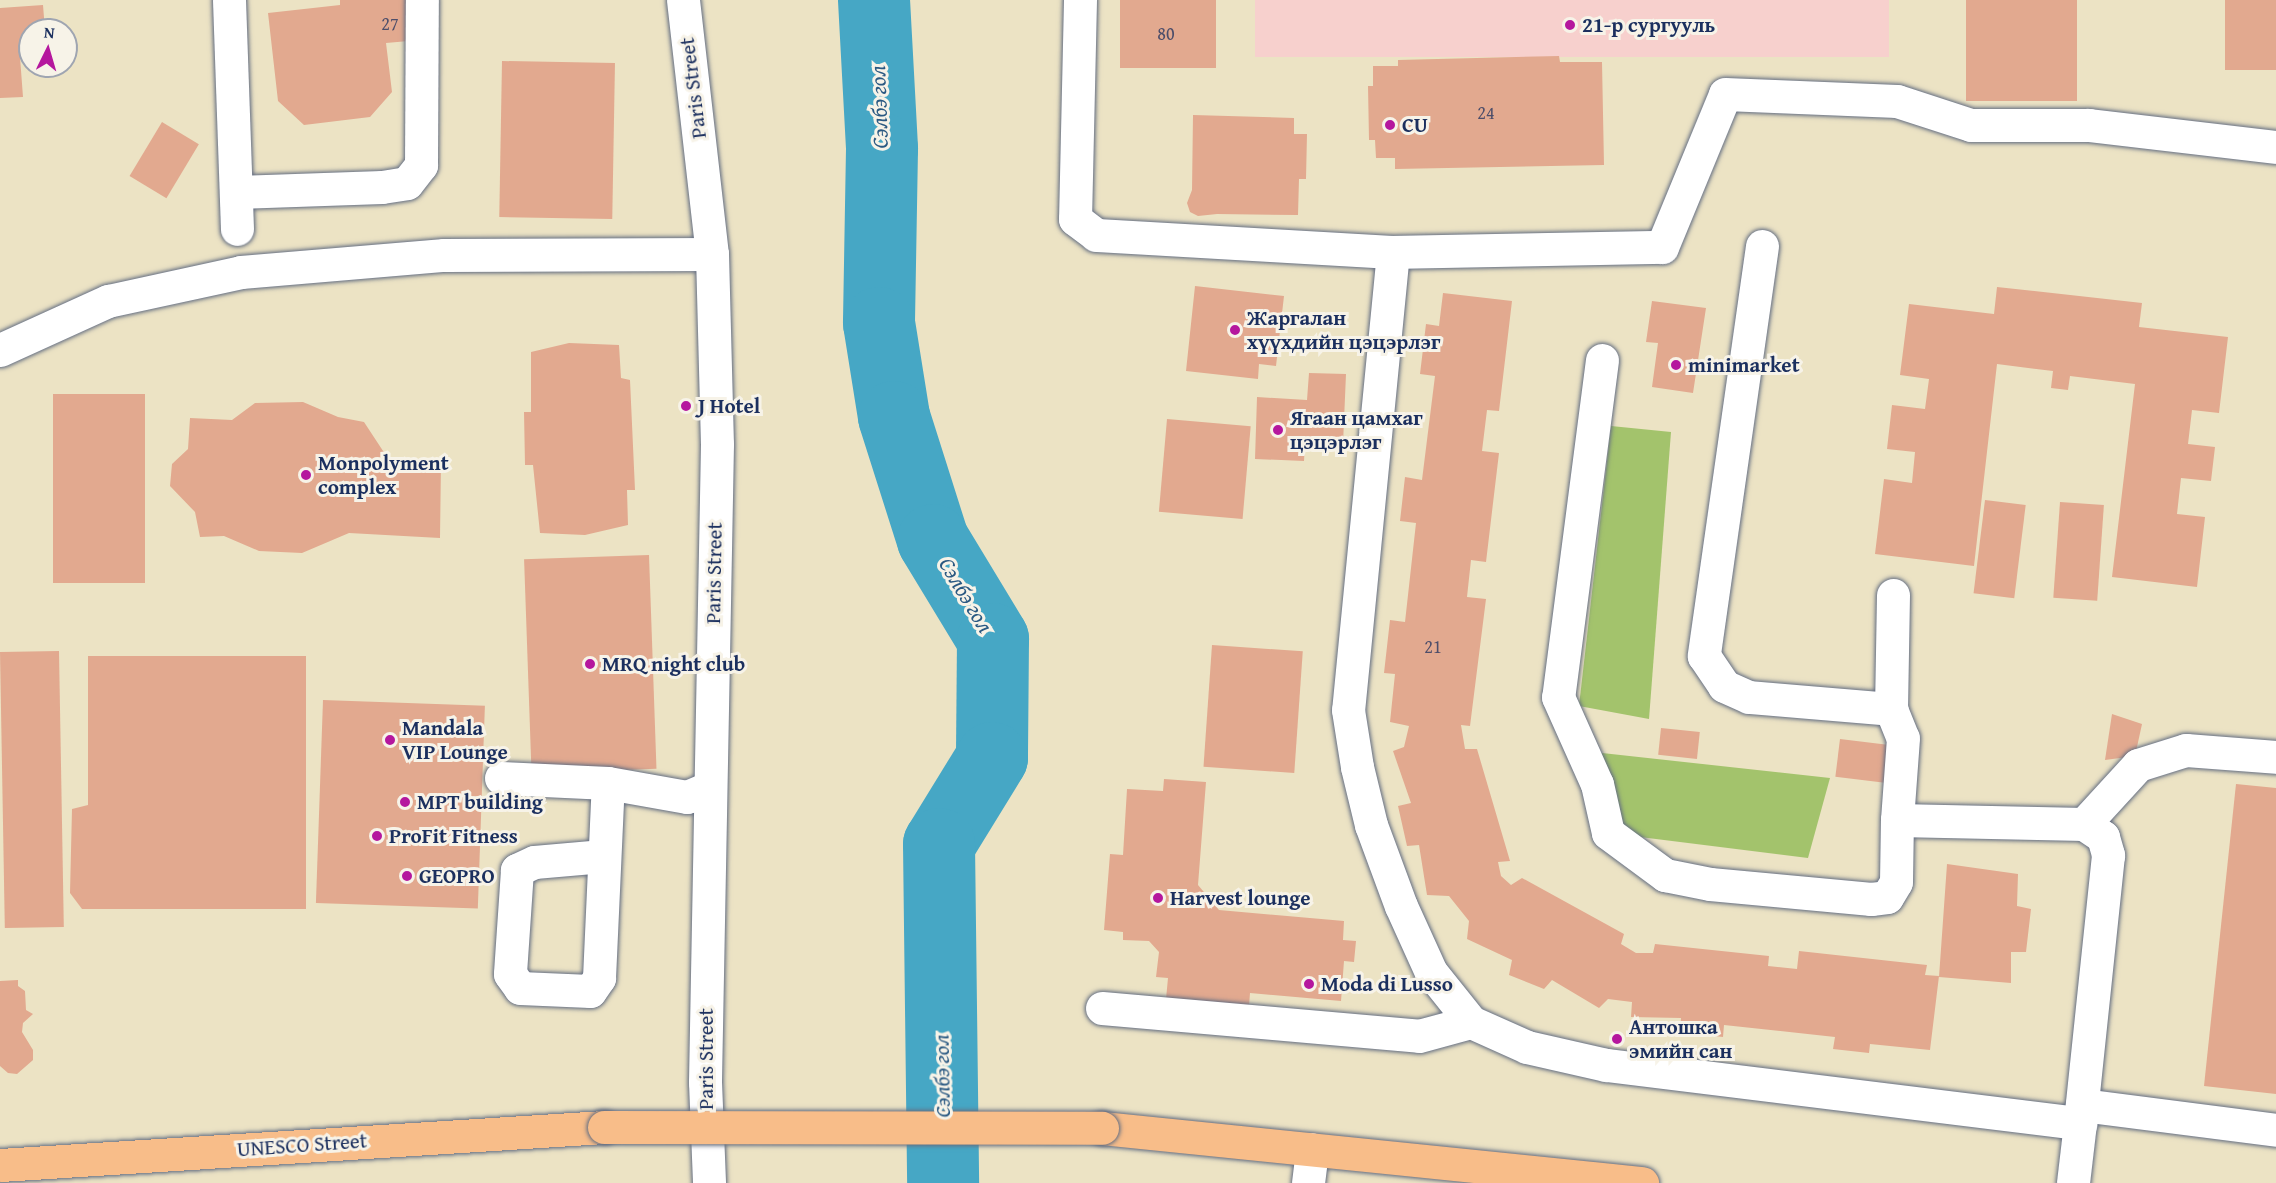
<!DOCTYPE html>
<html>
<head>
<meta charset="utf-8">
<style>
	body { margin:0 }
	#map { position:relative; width:2276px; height:1183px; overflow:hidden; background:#ece3c4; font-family:"Gentium Book Plus",serif }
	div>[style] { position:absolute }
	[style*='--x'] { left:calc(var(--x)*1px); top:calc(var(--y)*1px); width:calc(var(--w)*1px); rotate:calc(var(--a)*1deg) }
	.built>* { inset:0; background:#f7d0cd; transform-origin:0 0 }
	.green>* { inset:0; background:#a3c36c }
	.river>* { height:72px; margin:-36px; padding:0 36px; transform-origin:36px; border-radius:36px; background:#46a7c5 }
	.building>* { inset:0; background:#e2a98f; transform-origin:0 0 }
	.roads { filter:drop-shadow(0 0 2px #646e82) drop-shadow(0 0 2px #646e82) }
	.minor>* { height:33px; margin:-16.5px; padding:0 16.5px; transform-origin:16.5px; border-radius:16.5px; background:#fff }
	.major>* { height:33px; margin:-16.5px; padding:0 16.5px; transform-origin:16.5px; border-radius:16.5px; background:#f8bd89 }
	.bridges { filter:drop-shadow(0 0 2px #646e82) drop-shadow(0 0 2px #646e82) }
	.major-bridge>* { height:33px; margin:-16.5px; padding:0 16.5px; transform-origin:16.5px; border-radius:16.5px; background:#f8bd89 }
	.dots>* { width:16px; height:16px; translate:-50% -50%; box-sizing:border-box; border:3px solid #f7f3e8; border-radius:50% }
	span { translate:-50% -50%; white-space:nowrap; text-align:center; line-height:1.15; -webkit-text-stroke:6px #f7f3e8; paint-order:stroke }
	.number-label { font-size:18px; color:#4d4e6a }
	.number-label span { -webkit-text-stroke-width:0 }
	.poi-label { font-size:21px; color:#1b2f5e; font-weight:700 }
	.left { translate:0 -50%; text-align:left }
	.street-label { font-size:21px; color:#1b2f5e }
	.water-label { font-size:22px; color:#2a5982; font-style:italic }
	.north { position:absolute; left:18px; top:18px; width:60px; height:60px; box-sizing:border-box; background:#f7f3e8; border:2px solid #9fa5b1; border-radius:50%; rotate:5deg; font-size:16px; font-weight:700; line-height:24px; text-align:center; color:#1b2f5e }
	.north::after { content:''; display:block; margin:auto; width:21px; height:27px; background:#b5179e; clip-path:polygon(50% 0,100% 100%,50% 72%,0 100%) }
</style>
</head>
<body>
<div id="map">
	<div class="built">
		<i style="left:1255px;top:0;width:634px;height:57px"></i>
	</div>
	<div class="green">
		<i style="clip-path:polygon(1611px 426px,1671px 432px,1649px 719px,1579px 706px)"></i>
		<i style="clip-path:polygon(1593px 752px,1830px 778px,1808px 858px,1608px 833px)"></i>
	</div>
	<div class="river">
		<i style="--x:874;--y:0;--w:149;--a:86.9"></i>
		<i style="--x:882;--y:149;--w:174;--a:91"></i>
		<i style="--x:879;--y:323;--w:95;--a:80.9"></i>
		<i style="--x:894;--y:417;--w:129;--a:72.4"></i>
		<i style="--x:933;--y:540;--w:116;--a:58.8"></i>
		<i style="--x:993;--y:639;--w:119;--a:90.5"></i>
		<i style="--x:992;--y:758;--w:101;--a:121.6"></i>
		<i style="--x:939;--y:844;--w:339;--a:89.3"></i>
	</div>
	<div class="building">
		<i style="clip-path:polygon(340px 0,415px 0,420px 40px,386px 43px,392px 92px,370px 117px,304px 125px,278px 101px,268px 13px,340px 5px)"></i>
		<i style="left:1120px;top:0;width:96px;height:68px"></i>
		<i style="left:1966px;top:0;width:111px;height:101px"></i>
		<i style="left:2225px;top:0;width:51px;height:70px"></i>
		<i style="clip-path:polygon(43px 5px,45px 30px,30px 30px,30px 57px,20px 57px,23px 97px,0 98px,0 8px)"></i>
		<i style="clip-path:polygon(1559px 56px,1560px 62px,1602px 62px,1604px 165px,1395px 169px,1395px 158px,1376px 158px,1375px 140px,1369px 140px,1368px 86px,1373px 86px,1373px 66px,1398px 66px,1398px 60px)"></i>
		<i style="left:502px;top:61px;width:113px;height:156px;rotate:1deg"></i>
		<i style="clip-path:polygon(1193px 115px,1294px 118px,1294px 134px,1307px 134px,1306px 179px,1299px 179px,1298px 215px,1217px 214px,1198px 216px,1190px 212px,1187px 203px,1192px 190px)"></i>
		<i style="left:162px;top:122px;width:43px;height:63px;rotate:31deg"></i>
		<i style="clip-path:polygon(1195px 286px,1284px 296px,1276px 366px,1259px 364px,1258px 379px,1186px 371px)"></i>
		<i style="clip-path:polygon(1997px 287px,2142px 303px,2139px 327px,2228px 337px,2219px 413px,2192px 410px,2188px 444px,2215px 447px,2211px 481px,2181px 478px,2177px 514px,2205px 517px,2197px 587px,2112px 577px,2135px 384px,2070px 376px,2068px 390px,2051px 388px,2053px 371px,1997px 364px,1974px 566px,1875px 554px,1884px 479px,1912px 483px,1915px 452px,1887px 449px,1892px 405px,1925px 409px,1929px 379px,1900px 375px,1909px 304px,1994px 314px)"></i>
		<i style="clip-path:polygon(1443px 293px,1512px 301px,1499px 411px,1487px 410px,1482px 451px,1499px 453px,1486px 562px,1471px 560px,1467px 597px,1486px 599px,1470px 726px,1461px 725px,1465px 749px,1477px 749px,1510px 861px,1498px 862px,1501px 876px,1511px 885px,1522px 878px,1624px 934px,1621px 944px,1636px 953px,1653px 953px,1655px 944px,1769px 956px,1768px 966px,1797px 969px,1799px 951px,1927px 965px,1925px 975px,1939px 976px,1930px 1050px,1870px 1044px,1869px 1053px,1833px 1049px,1835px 1037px,1724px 1025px,1723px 1037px,1680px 1032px,1681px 1018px,1631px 1017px,1632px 1002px,1608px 999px,1599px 1008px,1552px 980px,1544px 989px,1509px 975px,1512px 960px,1467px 939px,1469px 921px,1449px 896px,1427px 895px,1419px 845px,1407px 846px,1398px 806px,1411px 803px,1393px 751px,1404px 747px,1409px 726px,1390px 722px,1395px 674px,1384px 673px,1390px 620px,1405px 622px,1416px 523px,1400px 521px,1405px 477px,1422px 480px,1435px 376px,1420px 374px,1426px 324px,1439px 326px)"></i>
		<i style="clip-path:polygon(1652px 301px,1706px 308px,1693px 393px,1652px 387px,1658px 343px,1646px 342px)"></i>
		<i style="clip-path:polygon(569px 343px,619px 345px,621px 378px,630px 380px,635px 490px,627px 490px,628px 525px,585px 535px,540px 533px,533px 465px,525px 465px,524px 412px,531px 412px,531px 352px)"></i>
		<i style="clip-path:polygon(1309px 373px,1346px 374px,1343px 444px,1305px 443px,1304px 461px,1255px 459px,1257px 397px,1307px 400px)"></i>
		<i style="left:53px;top:394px;width:92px;height:189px"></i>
		<i style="clip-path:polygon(303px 402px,338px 417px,364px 422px,387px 457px,441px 462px,440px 538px,349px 533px,302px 553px,259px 551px,224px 536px,200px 537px,195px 512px,170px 486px,172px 464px,188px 449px,190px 418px,232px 420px,255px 403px)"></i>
		<i style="left:1167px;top:419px;width:84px;height:93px;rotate:5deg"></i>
		<i style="left:1985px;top:500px;width:41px;height:94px;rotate:7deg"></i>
		<i style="left:2060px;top:502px;width:44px;height:96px;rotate:4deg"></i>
		<i style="left:649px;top:555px;width:214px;height:125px;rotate:88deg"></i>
		<i style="left:1212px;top:645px;width:91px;height:122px;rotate:4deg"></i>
		<i style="left:59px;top:651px;width:276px;height:59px;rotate:89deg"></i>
		<i style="clip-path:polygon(88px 656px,306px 656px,306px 909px,82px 909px,70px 893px,72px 809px,88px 805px)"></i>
		<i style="left:323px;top:700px;width:162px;height:203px;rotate:2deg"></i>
		<i style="clip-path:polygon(2112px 714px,2142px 724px,2135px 756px,2105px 760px)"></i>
		<i style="left:1661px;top:728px;width:39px;height:27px;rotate:6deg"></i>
		<i style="left:1840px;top:739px;width:60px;height:38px;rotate:7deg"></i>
		<i style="clip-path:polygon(1164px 779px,1206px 782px,1198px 885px,1219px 910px,1344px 921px,1343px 940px,1356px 941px,1354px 962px,1344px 961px,1341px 1001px,1250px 993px,1249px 1006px,1166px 999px,1168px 978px,1156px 977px,1159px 952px,1149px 941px,1123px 940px,1123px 932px,1104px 930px,1110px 854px,1123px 855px,1127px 789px,1163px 791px)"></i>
		<i style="clip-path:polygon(2236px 784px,2276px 788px,2276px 1094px,2204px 1086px)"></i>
		<i style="clip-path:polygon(1947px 864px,2018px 874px,2017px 906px,2031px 909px,2026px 952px,2011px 952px,2011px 983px,1939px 977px)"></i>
		<i style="clip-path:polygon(18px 980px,18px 986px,25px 991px,26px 1010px,33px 1014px,23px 1023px,22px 1032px,33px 1050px,33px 1060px,17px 1074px,8px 1073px,0 1066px,0 981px)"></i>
	</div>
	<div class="roads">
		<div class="minor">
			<i style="--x:229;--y:0;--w:229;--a:88"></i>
			<i style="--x:683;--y:0;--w:256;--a:83.5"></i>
			<i style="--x:712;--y:254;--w:190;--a:88.5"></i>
			<i style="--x:717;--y:444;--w:638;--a:91.08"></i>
			<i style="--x:705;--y:1082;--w:101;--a:87.7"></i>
			<i style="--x:1080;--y:0;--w:219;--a:91.3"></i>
			<i style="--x:1075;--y:219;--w:26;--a:37"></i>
			<i style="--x:1096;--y:235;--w:297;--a:3.3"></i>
			<i style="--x:1393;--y:252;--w:460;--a:95.6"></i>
			<i style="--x:1348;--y:710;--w:58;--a:81"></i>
			<i style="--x:1357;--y:767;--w:60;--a:76.4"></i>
			<i style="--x:1371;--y:825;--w:86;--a:69.7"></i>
			<i style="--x:1401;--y:906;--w:72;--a:65.6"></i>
			<i style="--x:1431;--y:972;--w:64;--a:51.3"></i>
			<i style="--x:1471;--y:1022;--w:61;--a:24.1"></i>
			<i style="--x:1527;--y:1047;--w:81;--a:12.8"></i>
			<i style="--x:1606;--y:1065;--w:478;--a:7"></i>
			<i style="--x:2080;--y:1123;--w:60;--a:96.7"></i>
			<i style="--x:237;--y:192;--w:145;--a:-2"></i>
			<i style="--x:382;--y:187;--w:25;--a:-9"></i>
			<i style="--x:407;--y:183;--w:23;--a:-52"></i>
			<i style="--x:421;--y:165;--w:165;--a:-89.7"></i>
			<i style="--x:1762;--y:246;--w:414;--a:98.1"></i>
			<i style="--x:1704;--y:656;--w:36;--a:56"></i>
			<i style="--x:1724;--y:686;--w:27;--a:24"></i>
			<i style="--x:1749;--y:697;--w:143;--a:4.8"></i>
			<i style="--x:1393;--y:252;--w:269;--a:-1.1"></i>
			<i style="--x:1662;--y:247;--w:165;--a:-67.6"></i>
			<i style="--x:1725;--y:94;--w:172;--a:2.3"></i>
			<i style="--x:1897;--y:101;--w:78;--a:18"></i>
			<i style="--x:1971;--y:125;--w:118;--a:0"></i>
			<i style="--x:2089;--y:125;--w:188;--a:6.7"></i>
			<i style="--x:0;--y:350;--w:119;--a:-24.4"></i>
			<i style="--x:108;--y:301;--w:136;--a:-12.3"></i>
			<i style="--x:241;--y:272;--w:204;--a:-4.8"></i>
			<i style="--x:444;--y:255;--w:268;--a:-0.2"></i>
			<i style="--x:1602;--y:360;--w:340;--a:97.4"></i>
			<i style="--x:1558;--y:697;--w:95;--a:65.9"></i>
			<i style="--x:1597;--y:784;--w:50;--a:77.3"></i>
			<i style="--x:1608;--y:833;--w:71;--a:36.4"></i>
			<i style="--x:1665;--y:875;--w:46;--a:11.3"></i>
			<i style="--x:1710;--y:884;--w:162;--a:5.3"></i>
			<i style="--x:1871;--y:899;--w:16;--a:-7"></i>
			<i style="--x:1887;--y:897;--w:17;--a:-59"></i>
			<i style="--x:1896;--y:882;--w:62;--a:-89.1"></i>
			<i style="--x:1897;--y:820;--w:187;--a:1.2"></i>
			<i style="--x:2084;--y:824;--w:23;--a:34"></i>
			<i style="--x:2103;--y:837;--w:19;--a:74"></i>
			<i style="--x:2108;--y:855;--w:269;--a:96"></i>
			<i style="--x:1893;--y:595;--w:114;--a:91"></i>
			<i style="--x:1891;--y:709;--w:31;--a:68"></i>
			<i style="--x:1903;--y:738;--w:82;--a:94.2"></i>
			<i style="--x:501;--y:778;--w:107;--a:2.7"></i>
			<i style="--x:608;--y:783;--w:80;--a:10"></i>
			<i style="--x:687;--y:797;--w:25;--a:-23"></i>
			<i style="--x:2084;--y:824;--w:80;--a:-47.5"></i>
			<i style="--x:2138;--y:765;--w:50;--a:-17.4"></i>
			<i style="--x:2186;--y:750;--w:90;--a:4.4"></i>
			<i style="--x:603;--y:856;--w:69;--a:175"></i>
			<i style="--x:534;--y:862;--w:19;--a:155"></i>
			<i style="--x:517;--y:870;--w:104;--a:93.9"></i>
			<i style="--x:510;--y:974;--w:17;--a:54"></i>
			<i style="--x:520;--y:988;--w:70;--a:2.5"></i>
			<i style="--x:590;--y:991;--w:16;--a:-55"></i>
			<i style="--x:599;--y:978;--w:195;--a:-87.4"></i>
			<i style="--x:1102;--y:1008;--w:318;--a:5"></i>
			<i style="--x:1419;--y:1036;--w:54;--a:-15.1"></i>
			<i style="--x:2082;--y:1105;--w:196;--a:7.3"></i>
			<i style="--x:1308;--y:1183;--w:34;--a:-83"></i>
		</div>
		<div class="major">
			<i style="--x:1102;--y:1128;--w:543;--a:5.82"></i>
			<i style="--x:0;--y:1165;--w:605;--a:-3.6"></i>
		</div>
	</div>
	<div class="bridges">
		<div class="major-bridge">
			<i style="--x:604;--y:1127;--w:498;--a:0.1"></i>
		</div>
	</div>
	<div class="dots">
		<i style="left:1570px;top:25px;background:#b5179e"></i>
		<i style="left:1390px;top:125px;background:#b5179e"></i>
		<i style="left:1235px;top:330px;background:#b5179e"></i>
		<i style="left:1676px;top:365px;background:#b5179e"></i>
		<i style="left:686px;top:406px;background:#b5179e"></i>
		<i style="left:1278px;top:430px;background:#b5179e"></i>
		<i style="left:306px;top:475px;background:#b5179e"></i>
		<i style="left:590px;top:664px;background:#b5179e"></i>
		<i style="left:390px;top:740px;background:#b5179e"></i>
		<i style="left:405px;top:802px;background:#b5179e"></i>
		<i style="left:377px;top:836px;background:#b5179e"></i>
		<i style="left:407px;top:876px;background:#b5179e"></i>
		<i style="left:1158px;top:898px;background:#b5179e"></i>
		<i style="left:1309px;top:984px;background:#b5179e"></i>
		<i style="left:1617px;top:1039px;background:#b5179e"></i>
	</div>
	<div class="number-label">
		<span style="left:390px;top:24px">27</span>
		<span style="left:1166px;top:34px">80</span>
		<span style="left:1486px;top:113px">24</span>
		<span style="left:1433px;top:647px">21</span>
	</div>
	<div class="poi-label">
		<span class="left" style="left:1582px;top:25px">21-р сургууль</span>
		<span class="left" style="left:1402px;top:125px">CU</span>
		<span class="left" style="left:1247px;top:330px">Жаргалан<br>хүүхдийн цэцэрлэг</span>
		<span class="left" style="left:1688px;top:365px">minimarket</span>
		<span class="left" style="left:698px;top:406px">J Hotel</span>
		<span class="left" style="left:1290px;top:430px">Ягаан цамхаг<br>цэцэрлэг</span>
		<span class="left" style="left:318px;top:475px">Monpolyment<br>complex</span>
		<span class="left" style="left:602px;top:664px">MRQ night club</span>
		<span class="left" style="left:402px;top:740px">Mandala<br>VIP Lounge</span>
		<span class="left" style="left:417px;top:802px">MPT building</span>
		<span class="left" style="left:389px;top:836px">ProFit Fitness</span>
		<span class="left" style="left:419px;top:876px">GEOPRO</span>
		<span class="left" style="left:1170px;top:898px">Harvest lounge</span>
		<span class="left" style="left:1321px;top:984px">Moda di Lusso</span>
		<span class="left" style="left:1629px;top:1039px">Антошка<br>эмийн сан</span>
	</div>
	<div class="street-label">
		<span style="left:693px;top:88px;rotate:-97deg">Paris Street</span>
		<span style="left:714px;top:573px;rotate:-89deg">Paris Street</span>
		<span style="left:706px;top:1059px;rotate:-90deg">Paris Street</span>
		<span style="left:302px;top:1145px;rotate:-4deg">UNESCO Street</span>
	</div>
	<div class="water-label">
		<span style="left:879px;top:107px;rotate:-92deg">Сэлбэ гол</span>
		<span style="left:966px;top:595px;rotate:59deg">Сэлбэ гол</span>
		<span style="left:942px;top:1076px;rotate:-91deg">Сэлбэ гол</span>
	</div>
	<div class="north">N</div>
</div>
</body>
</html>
